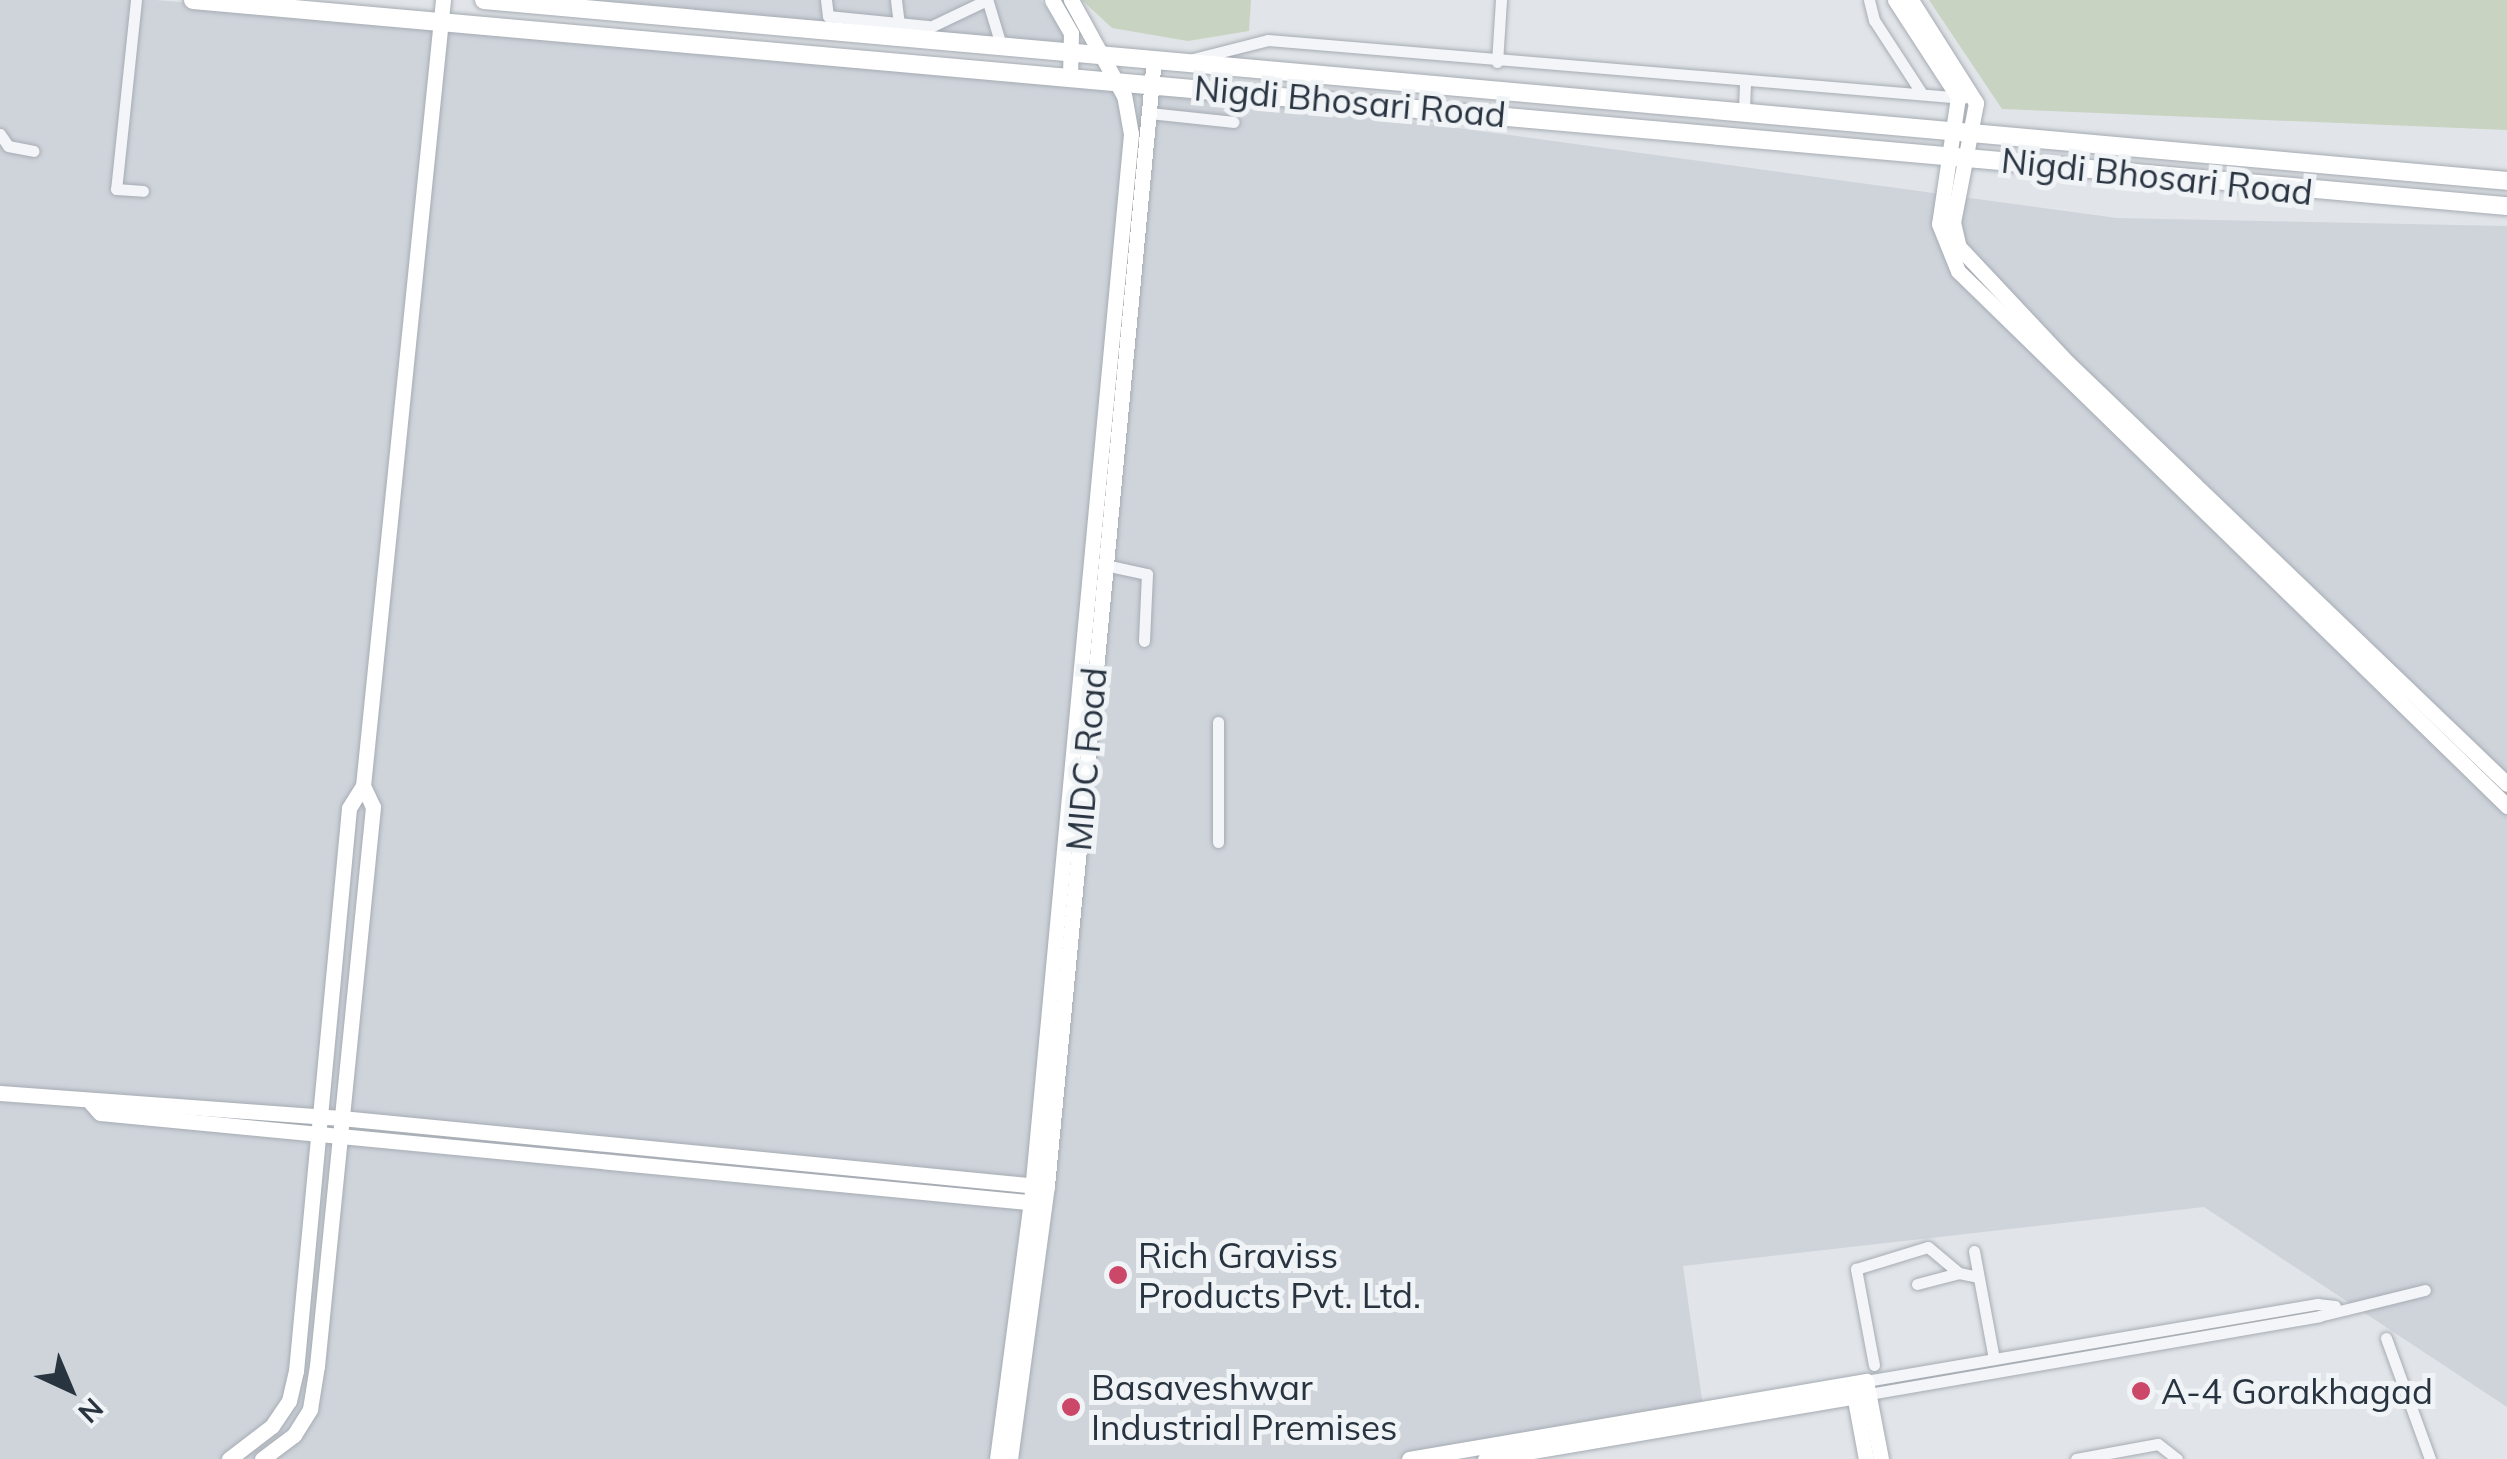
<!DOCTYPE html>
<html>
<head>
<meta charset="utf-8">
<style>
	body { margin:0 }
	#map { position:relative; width:2507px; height:1459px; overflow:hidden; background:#e1e5e9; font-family:Mulish,sans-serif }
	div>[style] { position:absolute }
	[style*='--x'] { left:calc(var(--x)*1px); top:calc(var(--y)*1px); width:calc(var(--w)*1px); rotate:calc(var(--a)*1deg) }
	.built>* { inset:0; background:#cfd4db }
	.green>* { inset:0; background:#c8d3c2 }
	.roads { filter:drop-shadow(0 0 2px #a6acb3) drop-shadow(0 0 2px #a6acb3) }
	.street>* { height:11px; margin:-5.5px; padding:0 5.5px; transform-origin:5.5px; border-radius:5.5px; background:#f4f5f8 }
	.secondary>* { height:15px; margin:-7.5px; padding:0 7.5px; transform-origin:7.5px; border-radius:7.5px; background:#fff }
	.primary>* { height:18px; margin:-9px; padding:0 9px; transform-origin:9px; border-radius:9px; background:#fff }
	.dots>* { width:28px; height:28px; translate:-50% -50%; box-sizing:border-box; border:5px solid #f1f4f7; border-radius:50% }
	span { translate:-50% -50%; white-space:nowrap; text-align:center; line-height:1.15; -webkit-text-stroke:10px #f1f4f7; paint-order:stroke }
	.street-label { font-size:35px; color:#293441 }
	.poi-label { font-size:35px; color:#293441 }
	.left { translate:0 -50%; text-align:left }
	.north { position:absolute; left:20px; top:1339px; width:100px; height:100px; -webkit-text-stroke:8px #f1f4f7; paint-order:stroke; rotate:136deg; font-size:28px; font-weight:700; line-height:40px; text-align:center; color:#293441 }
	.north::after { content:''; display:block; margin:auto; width:35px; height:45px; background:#293441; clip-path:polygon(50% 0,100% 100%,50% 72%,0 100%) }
</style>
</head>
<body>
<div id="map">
	<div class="built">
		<i style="clip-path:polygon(0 0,156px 0,1106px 80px,2117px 218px,2507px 226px,2507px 1407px,2204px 1207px,1683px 1266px,1704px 1413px,1428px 1459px,0 1459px)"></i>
		<i style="clip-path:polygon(539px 0,1041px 0,1074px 47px)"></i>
	</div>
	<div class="green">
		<i style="clip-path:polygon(1082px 0,1251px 0,1249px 31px,1188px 41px,1112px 28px)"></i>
		<i style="clip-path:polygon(1929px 0,2507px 0,2507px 130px,2002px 109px)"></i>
	</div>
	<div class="roads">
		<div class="street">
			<i style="--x:136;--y:0;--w:190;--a:96"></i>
			<i style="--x:116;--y:189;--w:27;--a:4"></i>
			<i style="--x:826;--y:0;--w:16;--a:83"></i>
			<i style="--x:828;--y:16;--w:100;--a:5.7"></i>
			<i style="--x:896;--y:0;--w:23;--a:83"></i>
			<i style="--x:1869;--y:0;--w:21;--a:76"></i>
			<i style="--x:1874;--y:20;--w:88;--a:57"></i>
			<i style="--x:988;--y:2;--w:45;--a:73.2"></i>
			<i style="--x:926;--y:29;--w:68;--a:-25.4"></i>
			<i style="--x:1193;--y:59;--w:77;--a:-14.2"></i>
			<i style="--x:1268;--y:40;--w:698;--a:4.76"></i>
			<i style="--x:1497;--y:62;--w:62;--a:-86.3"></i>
			<i style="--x:1744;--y:111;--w:27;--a:-88"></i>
			<i style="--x:1150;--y:113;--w:84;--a:6.1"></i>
			<i style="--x:0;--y:134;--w:14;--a:56"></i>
			<i style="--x:8;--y:146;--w:26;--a:11"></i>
			<i style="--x:1105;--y:565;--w:43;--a:12.1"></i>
			<i style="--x:1147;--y:574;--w:67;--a:92.6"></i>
			<i style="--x:1218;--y:842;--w:120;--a:-90"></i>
			<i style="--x:1974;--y:1251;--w:110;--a:79.5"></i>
			<i style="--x:1917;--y:1284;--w:43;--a:-14.7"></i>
			<i style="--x:1959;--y:1273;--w:19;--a:12"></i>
			<i style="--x:2386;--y:1338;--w:129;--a:70"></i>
			<i style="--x:1874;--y:1365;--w:98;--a:-100.6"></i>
			<i style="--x:1856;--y:1269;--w:75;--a:-17"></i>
			<i style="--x:1928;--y:1247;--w:40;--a:40"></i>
			<i style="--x:1866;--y:1381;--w:458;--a:-9.7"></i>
			<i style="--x:2317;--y:1304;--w:18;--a:6"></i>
			<i style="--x:1869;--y:1394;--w:457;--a:-9.8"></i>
			<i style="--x:2319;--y:1316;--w:109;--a:-13.8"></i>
			<i style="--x:2076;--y:1459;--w:83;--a:-10.4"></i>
			<i style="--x:2158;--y:1444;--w:24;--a:38"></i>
		</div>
		<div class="secondary">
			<i style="--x:1052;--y:0;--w:38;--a:60"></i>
			<i style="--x:1071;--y:33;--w:44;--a:91.3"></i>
			<i style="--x:1895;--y:0;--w:116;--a:57"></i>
			<i style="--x:1958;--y:97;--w:128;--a:98.5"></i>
			<i style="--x:1939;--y:224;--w:51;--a:68"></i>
			<i style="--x:1958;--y:271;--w:767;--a:44.26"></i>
			<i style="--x:1911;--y:0;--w:122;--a:57.7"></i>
			<i style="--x:1976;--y:103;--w:121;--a:100.9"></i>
			<i style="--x:1953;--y:222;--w:26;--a:77"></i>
			<i style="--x:1959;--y:247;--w:159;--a:46.8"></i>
			<i style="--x:2068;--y:363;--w:608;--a:43.8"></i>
			<i style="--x:0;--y:1093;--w:342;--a:4.2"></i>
			<i style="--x:341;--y:1118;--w:700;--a:5.57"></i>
			<i style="--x:91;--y:1103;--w:13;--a:48"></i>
			<i style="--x:100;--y:1113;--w:942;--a:5.48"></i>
			<i style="--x:1853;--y:1389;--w:71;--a:79.5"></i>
			<i style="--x:229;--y:1459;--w:54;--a:-37.5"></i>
			<i style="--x:272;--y:1426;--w:30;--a:-56"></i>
			<i style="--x:289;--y:1401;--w:31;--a:-77"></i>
			<i style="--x:296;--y:1371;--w:565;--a:-84.62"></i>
			<i style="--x:349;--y:808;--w:26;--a:-58"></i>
			<i style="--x:363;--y:786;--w:790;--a:-84.19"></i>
			<i style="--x:262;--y:1459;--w:40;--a:-37"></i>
			<i style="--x:294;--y:1435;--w:31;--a:-58"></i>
			<i style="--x:310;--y:1409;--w:44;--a:-80.8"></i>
			<i style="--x:317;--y:1366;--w:562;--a:-84.28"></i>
			<i style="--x:373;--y:807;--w:23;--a:-115"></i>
			<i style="--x:997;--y:1459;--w:259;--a:-82.5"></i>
			<i style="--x:1031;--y:1202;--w:1073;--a:-84.65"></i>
			<i style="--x:1131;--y:134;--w:39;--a:-100"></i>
			<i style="--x:1124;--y:96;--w:110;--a:-118.9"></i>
			<i style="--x:1010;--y:1459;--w:275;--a:-82.3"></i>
			<i style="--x:1047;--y:1186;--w:1132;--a:-84.58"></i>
			<i style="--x:1409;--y:1459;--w:464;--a:-9.7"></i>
			<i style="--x:1866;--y:1381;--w:79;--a:79.1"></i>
			<i style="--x:1485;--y:1459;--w:389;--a:-9.6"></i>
		</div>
		<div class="primary">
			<i style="--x:193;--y:0;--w:2323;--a:5.09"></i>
			<i style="--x:484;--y:0;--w:2031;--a:5.11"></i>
		</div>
	</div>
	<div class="dots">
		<i style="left:1118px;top:1275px;background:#cc4868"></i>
		<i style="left:2141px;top:1391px;background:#cc4868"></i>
		<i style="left:1071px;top:1407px;background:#cc4868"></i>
	</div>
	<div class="street-label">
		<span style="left:1350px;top:101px;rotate:5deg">Nigdi Bhosari Road</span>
		<span style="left:2157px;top:176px;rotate:6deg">Nigdi Bhosari Road</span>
		<span style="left:1086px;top:759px;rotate:-85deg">MIDC Road</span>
	</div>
	<div class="poi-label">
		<span class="left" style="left:1138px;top:1275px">Rich Graviss<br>Products Pvt. Ltd.</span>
		<span class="left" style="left:1091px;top:1407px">Basaveshwar<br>Industrial Premises</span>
		<span class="left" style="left:2161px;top:1391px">A-4 Gorakhagad</span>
	</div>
	<div class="north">N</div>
</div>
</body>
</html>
